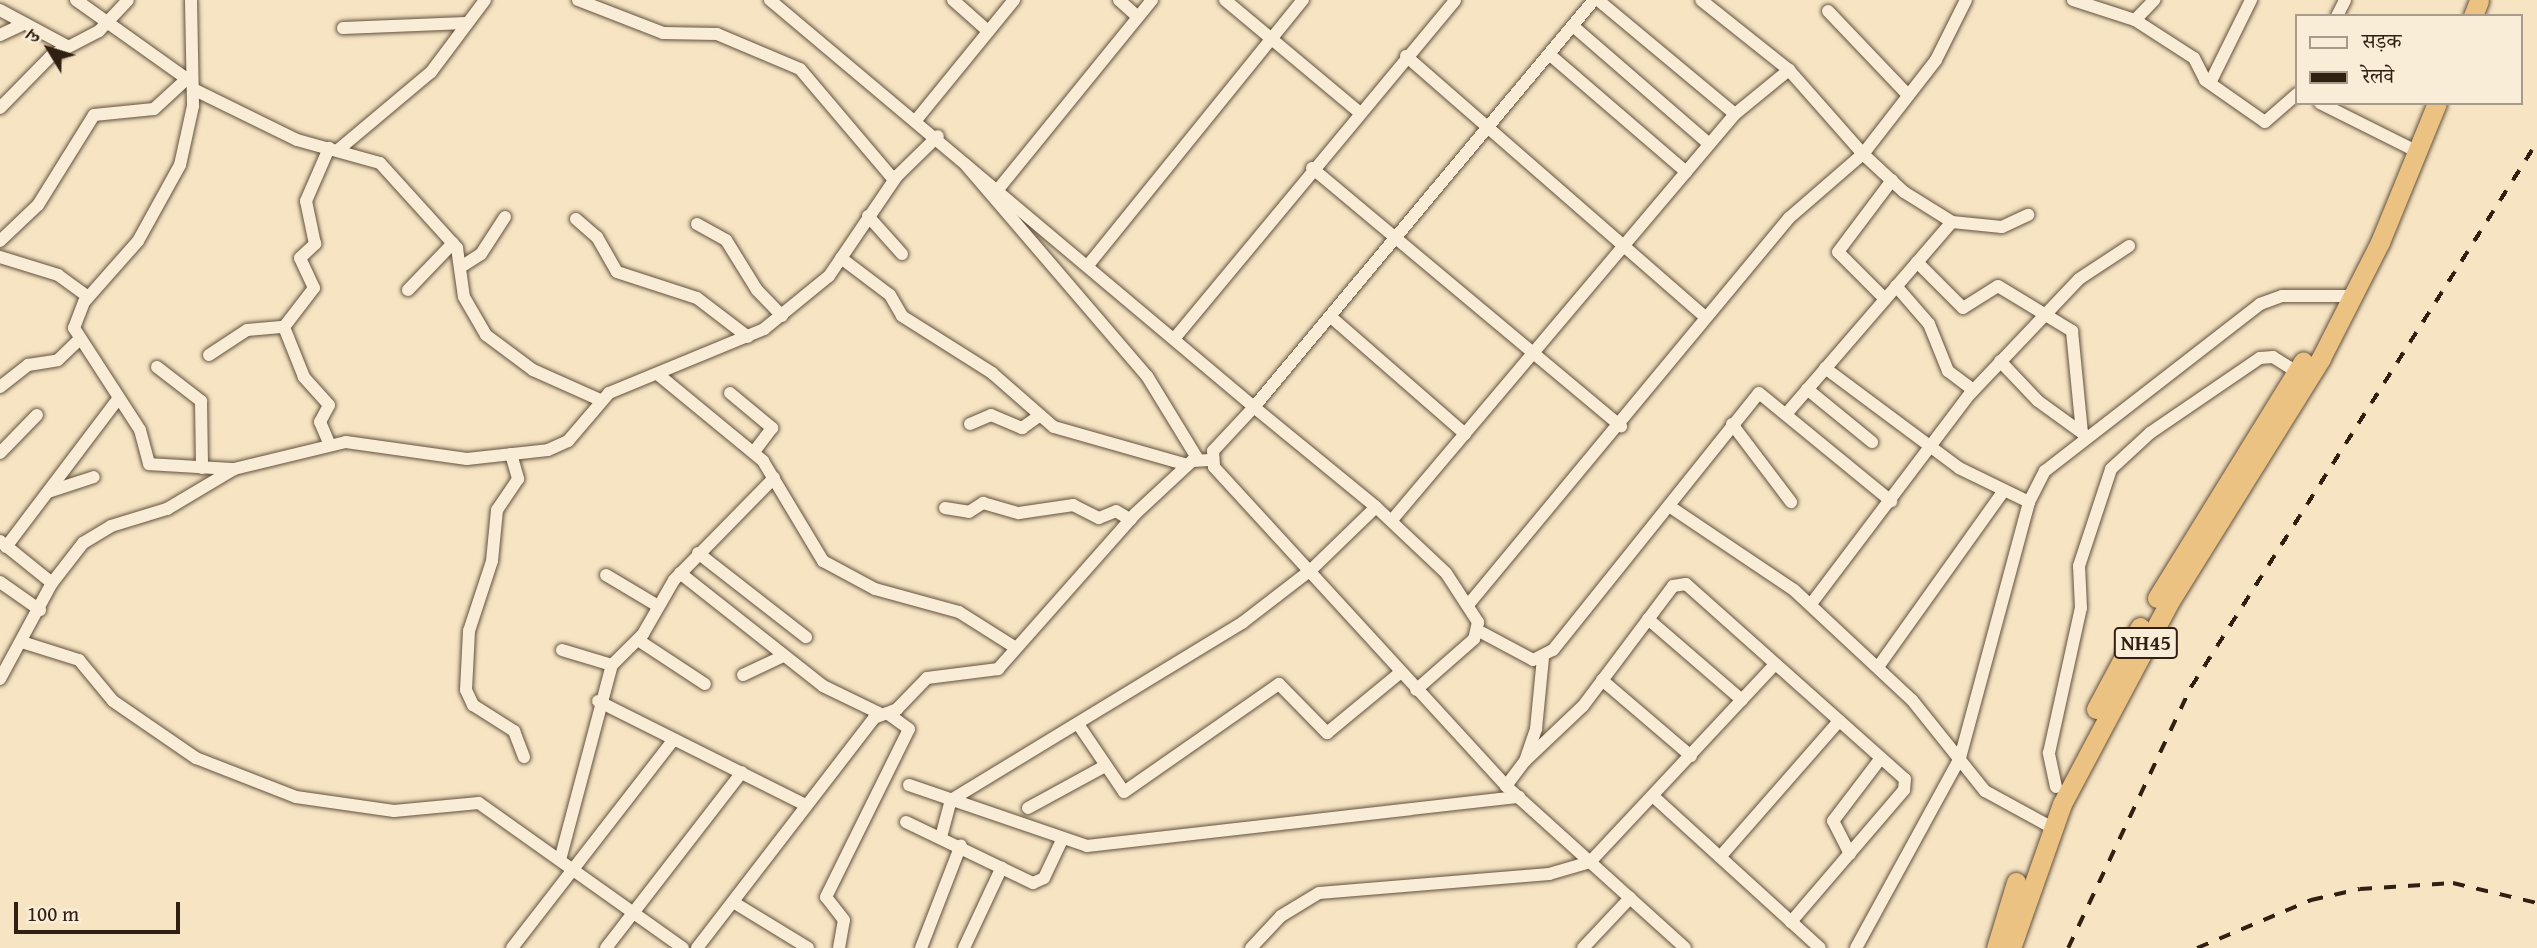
<!DOCTYPE html>
<html>
<head>
<meta charset="utf-8">
<style>
	body { margin:0 }
	#map { position:relative; width:2537px; height:948px; overflow:hidden; background:#f6e4c3; font-family:"Gentium Book Plus","Noto Serif Devanagari",serif }
	div>[style] { position:absolute }
	[style*='--x'] { left:calc(var(--x)*1px); top:calc(var(--y)*1px); width:calc(var(--w)*1px); rotate:calc(var(--a)*1deg) }
	.roads { filter:drop-shadow(0 0 2px #62513e) drop-shadow(0 0 2px #62513e) }
	.minor>* { height:12px; margin:-6px; padding:0 6px; transform-origin:6px; border-radius:6px; background:#f9edd8 }
	.highway>* { height:19px; margin:-9.5px; padding:0 9.5px; transform-origin:9.5px; border-radius:9.5px; background:#ebc282 }
	.rail>* { height:3.5px; margin-top:-1.75px; transform-origin:0; background:repeating-linear-gradient(90deg,#312012 0 12px,transparent 0 24px) }
	span { translate:-50% -50%; white-space:nowrap; text-align:center; line-height:1.15; -webkit-text-stroke:5px #f9edd8; paint-order:stroke }
	.shield-label span { padding:2px 5px; background:#f9edd8; border:2px solid; border-radius:5px; -webkit-text-stroke-width:0 }
	.shield-label { font-size:21px; color:#312012; font-weight:700 }
	.legend { position:absolute; left:2295px; top:14px; width:228px; height:91px; box-sizing:border-box; background:#f9edd8; border:2px solid #a99b89; margin:0; padding:9px 12px; list-style:none; font-size:21px; color:#312012 }
	.legend li { display:flex; align-items:center; gap:14px; height:35px }
	.legend b { width:35px; border:2px solid #a99b89 }
	.north { position:absolute; left:14px; top:14px; width:70px; height:70px; -webkit-text-stroke:5px #f9edd8; paint-order:stroke; rotate:308deg; font-size:19px; font-weight:700; line-height:28px; text-align:center; color:#312012 }
	.north::after { content:''; display:block; margin:auto; width:24px; height:32px; background:#312012; clip-path:polygon(50% 0,100% 100%,50% 72%,0 100%) }
	.scale { position:absolute; left:14px; top:902px; width:166px; height:32px; box-sizing:border-box; border:4px solid #312012; border-top:0; padding-left:9px; font-size:21px; line-height:24px; white-space:nowrap; color:#312012; -webkit-text-stroke:5px #f9edd8; paint-order:stroke }
</style>
</head>
<body>
<div id="map">
	<div class="roads">
		<div class="minor">
			<i style="--x:76;--y:0;--w:136;--a:35.4"></i>
			<i style="--x:191;--y:0;--w:106;--a:88.9"></i>
			<i style="--x:193;--y:106;--w:60;--a:102.4"></i>
			<i style="--x:180;--y:165;--w:87;--a:118.9"></i>
			<i style="--x:138;--y:241;--w:81;--a:131.5"></i>
			<i style="--x:84;--y:302;--w:28;--a:111"></i>
			<i style="--x:74;--y:328;--w:121;--a:57.1"></i>
			<i style="--x:140;--y:430;--w:35;--a:75"></i>
			<i style="--x:149;--y:464;--w:85;--a:3.4"></i>
			<i style="--x:578;--y:0;--w:91;--a:21.2"></i>
			<i style="--x:663;--y:33;--w:54;--a:1.1"></i>
			<i style="--x:717;--y:34;--w:90;--a:22.9"></i>
			<i style="--x:800;--y:69;--w:145;--a:49.7"></i>
			<i style="--x:770;--y:0;--w:632;--a:40.06"></i>
			<i style="--x:1254;--y:407;--w:60;--a:133"></i>
			<i style="--x:1213;--y:451;--w:16;--a:86"></i>
			<i style="--x:1214;--y:467;--w:432;--a:47.5"></i>
			<i style="--x:1506;--y:786;--w:241;--a:42.1"></i>
			<i style="--x:953;--y:0;--w:47;--a:41.5"></i>
			<i style="--x:1119;--y:0;--w:25;--a:42"></i>
			<i style="--x:1225;--y:0;--w:175;--a:39.9"></i>
			<i style="--x:1598;--y:0;--w:178;--a:39.8"></i>
			<i style="--x:1966;--y:0;--w:67;--a:116.6"></i>
			<i style="--x:1936;--y:60;--w:119;--a:127.8"></i>
			<i style="--x:1863;--y:154;--w:56;--a:42.8"></i>
			<i style="--x:1904;--y:192;--w:57;--a:32"></i>
			<i style="--x:1952;--y:222;--w:50;--a:5.7"></i>
			<i style="--x:2002;--y:227;--w:29;--a:-25"></i>
			<i style="--x:2073;--y:0;--w:65;--a:17.9"></i>
			<i style="--x:2135;--y:20;--w:28;--a:-46"></i>
			<i style="--x:0;--y:10;--w:74;--a:28.3"></i>
			<i style="--x:1828;--y:11;--w:116;--a:46.4"></i>
			<i style="--x:2337;--y:16;--w:18;--a:-63"></i>
			<i style="--x:2135;--y:20;--w:70;--a:32.8"></i>
			<i style="--x:2194;--y:58;--w:25;--a:63"></i>
			<i style="--x:2205;--y:80;--w:73;--a:35"></i>
			<i style="--x:2265;--y:122;--w:43;--a:-41.2"></i>
			<i style="--x:1573;--y:26;--w:180;--a:40.9"></i>
			<i style="--x:343;--y:28;--w:123;--a:-2.3"></i>
			<i style="--x:0;--y:35;--w:23;--a:-25"></i>
			<i style="--x:1549;--y:54;--w:181;--a:40.7"></i>
			<i style="--x:1406;--y:56;--w:397;--a:41.1"></i>
			<i style="--x:2210;--y:83;--w:93;--a:-63.7"></i>
			<i style="--x:193;--y:89;--w:116;--a:26.1"></i>
			<i style="--x:297;--y:140;--w:86;--a:15.5"></i>
			<i style="--x:380;--y:163;--w:115;--a:47.8"></i>
			<i style="--x:457;--y:248;--w:49;--a:81.9"></i>
			<i style="--x:464;--y:297;--w:44;--a:59.9"></i>
			<i style="--x:486;--y:335;--w:59;--a:36.7"></i>
			<i style="--x:533;--y:370;--w:73;--a:24.1"></i>
			<i style="--x:2320;--y:103;--w:110;--a:26.6"></i>
			<i style="--x:0;--y:108;--w:73;--a:-45.6"></i>
			<i style="--x:51;--y:56;--w:54;--a:-27.5"></i>
			<i style="--x:99;--y:31;--w:42;--a:-46.9"></i>
			<i style="--x:917;--y:119;--w:154;--a:-50.8"></i>
			<i style="--x:338;--y:150;--w:121;--a:-40"></i>
			<i style="--x:431;--y:72;--w:90;--a:-53.1"></i>
			<i style="--x:966;--y:165;--w:278;--a:49.4"></i>
			<i style="--x:1147;--y:376;--w:96;--a:58.6"></i>
			<i style="--x:1312;--y:168;--w:403;--a:39.9"></i>
			<i style="--x:1000;--y:187;--w:241;--a:-50.9"></i>
			<i style="--x:868;--y:216;--w:51;--a:48.2"></i>
			<i style="--x:576;--y:219;--w:28;--a:41"></i>
			<i style="--x:597;--y:237;--w:40;--a:60.3"></i>
			<i style="--x:617;--y:272;--w:84;--a:18"></i>
			<i style="--x:697;--y:298;--w:64;--a:37.4"></i>
			<i style="--x:697;--y:224;--w:33;--a:29"></i>
			<i style="--x:726;--y:240;--w:59;--a:58.2"></i>
			<i style="--x:757;--y:290;--w:36;--a:46"></i>
			<i style="--x:0;--y:241;--w:52;--a:-43.5"></i>
			<i style="--x:38;--y:205;--w:106;--a:-58.1"></i>
			<i style="--x:94;--y:115;--w:60;--a:-5.7"></i>
			<i style="--x:154;--y:109;--w:50;--a:-42.6"></i>
			<i style="--x:0;--y:257;--w:61;--a:17.2"></i>
			<i style="--x:58;--y:275;--w:37;--a:36"></i>
			<i style="--x:841;--y:258;--w:61;--a:37.1"></i>
			<i style="--x:890;--y:295;--w:24;--a:60"></i>
			<i style="--x:902;--y:316;--w:107;--a:32.3"></i>
			<i style="--x:992;--y:373;--w:82;--a:41.1"></i>
			<i style="--x:1054;--y:427;--w:138;--a:15.9"></i>
			<i style="--x:1917;--y:262;--w:65;--a:45"></i>
			<i style="--x:1963;--y:308;--w:41;--a:-32.2"></i>
			<i style="--x:1998;--y:286;--w:87;--a:31.3"></i>
			<i style="--x:2072;--y:331;--w:102;--a:84.4"></i>
			<i style="--x:1089;--y:264;--w:340;--a:-51"></i>
			<i style="--x:464;--y:265;--w:20;--a:-33"></i>
			<i style="--x:481;--y:254;--w:44;--a:-57"></i>
			<i style="--x:1896;--y:286;--w:50;--a:49"></i>
			<i style="--x:1929;--y:324;--w:51;--a:68"></i>
			<i style="--x:1948;--y:371;--w:31;--a:37"></i>
			<i style="--x:408;--y:290;--w:65;--a:-46.2"></i>
			<i style="--x:1885;--y:299;--w:66;--a:-135"></i>
			<i style="--x:1838;--y:252;--w:90;--a:-53.1"></i>
			<i style="--x:1331;--y:317;--w:178;--a:41.1"></i>
			<i style="--x:1174;--y:339;--w:440;--a:-50.3"></i>
			<i style="--x:209;--y:355;--w:45;--a:-33.3"></i>
			<i style="--x:247;--y:330;--w:37;--a:-5"></i>
			<i style="--x:2000;--y:361;--w:55;--a:46.5"></i>
			<i style="--x:2038;--y:401;--w:58;--a:35.9"></i>
			<i style="--x:157;--y:367;--w:56;--a:37.7"></i>
			<i style="--x:201;--y:401;--w:67;--a:89.1"></i>
			<i style="--x:1825;--y:368;--w:167;--a:36.7"></i>
			<i style="--x:1959;--y:468;--w:78;--a:25.9"></i>
			<i style="--x:660;--y:376;--w:134;--a:39.5"></i>
			<i style="--x:763;--y:461;--w:117;--a:59"></i>
			<i style="--x:823;--y:561;--w:59;--a:28.3"></i>
			<i style="--x:875;--y:589;--w:87;--a:15.3"></i>
			<i style="--x:959;--y:612;--w:67;--a:32.3"></i>
			<i style="--x:0;--y:387;--w:36;--a:-38"></i>
			<i style="--x:28;--y:365;--w:30;--a:-9"></i>
			<i style="--x:58;--y:360;--w:29;--a:-44"></i>
			<i style="--x:1807;--y:389;--w:84;--a:39.2"></i>
			<i style="--x:730;--y:393;--w:55;--a:39.8"></i>
			<i style="--x:772;--y:428;--w:30;--a:127"></i>
			<i style="--x:1787;--y:413;--w:252;--a:-49.2"></i>
			<i style="--x:970;--y:424;--w:23;--a:-23"></i>
			<i style="--x:991;--y:415;--w:34;--a:23"></i>
			<i style="--x:1022;--y:428;--w:21;--a:-35"></i>
			<i style="--x:1732;--y:424;--w:98;--a:52.9"></i>
			<i style="--x:329;--y:443;--w:23;--a:-113"></i>
			<i style="--x:320;--y:422;--w:19;--a:-62"></i>
			<i style="--x:329;--y:405;--w:38;--a:-132"></i>
			<i style="--x:304;--y:377;--w:54;--a:-111.8"></i>
			<i style="--x:284;--y:327;--w:49;--a:-52.4"></i>
			<i style="--x:314;--y:288;--w:33;--a:-115"></i>
			<i style="--x:300;--y:258;--w:21;--a:-43"></i>
			<i style="--x:315;--y:244;--w:44;--a:-101.8"></i>
			<i style="--x:306;--y:201;--w:58;--a:-66.5"></i>
			<i style="--x:0;--y:453;--w:53;--a:-45.8"></i>
			<i style="--x:511;--y:454;--w:26;--a:74"></i>
			<i style="--x:518;--y:479;--w:37;--a:124"></i>
			<i style="--x:497;--y:510;--w:51;--a:95.6"></i>
			<i style="--x:492;--y:561;--w:74;--a:108.2"></i>
			<i style="--x:469;--y:631;--w:59;--a:92.9"></i>
			<i style="--x:466;--y:690;--w:17;--a:65"></i>
			<i style="--x:473;--y:705;--w:49;--a:32.4"></i>
			<i style="--x:514;--y:731;--w:28;--a:69"></i>
			<i style="--x:48;--y:492;--w:48;--a:-18.1"></i>
			<i style="--x:1669;--y:506;--w:151;--a:33.9"></i>
			<i style="--x:1794;--y:590;--w:161;--a:43"></i>
			<i style="--x:1912;--y:700;--w:117;--a:51.3"></i>
			<i style="--x:1985;--y:791;--w:75;--a:28.6"></i>
			<i style="--x:1376;--y:507;--w:96;--a:43.3"></i>
			<i style="--x:1446;--y:573;--w:59;--a:56.9"></i>
			<i style="--x:1478;--y:622;--w:17;--a:103"></i>
			<i style="--x:1474;--y:639;--w:77;--a:138.7"></i>
			<i style="--x:945;--y:508;--w:24;--a:9"></i>
			<i style="--x:969;--y:512;--w:17;--a:-33"></i>
			<i style="--x:983;--y:503;--w:37;--a:16"></i>
			<i style="--x:1019;--y:513;--w:55;--a:-8.4"></i>
			<i style="--x:1073;--y:505;--w:29;--a:27"></i>
			<i style="--x:1099;--y:518;--w:18;--a:-22"></i>
			<i style="--x:1116;--y:511;--w:17;--a:31"></i>
			<i style="--x:1392;--y:520;--w:531;--a:-49.81"></i>
			<i style="--x:1735;--y:114;--w:70;--a:-39.2"></i>
			<i style="--x:0;--y:541;--w:67;--a:38.9"></i>
			<i style="--x:6;--y:547;--w:184;--a:-52.9"></i>
			<i style="--x:698;--y:553;--w:137;--a:37.9"></i>
			<i style="--x:680;--y:573;--w:182;--a:38.3"></i>
			<i style="--x:823;--y:686;--w:64;--a:25.8"></i>
			<i style="--x:606;--y:575;--w:61;--a:30.8"></i>
			<i style="--x:0;--y:582;--w:49;--a:35"></i>
			<i style="--x:1811;--y:604;--w:263;--a:-52.9"></i>
			<i style="--x:1970;--y:394;--w:158;--a:-46.5"></i>
			<i style="--x:2079;--y:279;--w:60;--a:-33.4"></i>
			<i style="--x:1468;--y:605;--w:503;--a:-50.33"></i>
			<i style="--x:1789;--y:218;--w:98;--a:-40.9"></i>
			<i style="--x:1863;--y:154;--w:112;--a:-131.4"></i>
			<i style="--x:1789;--y:70;--w:112;--a:-141.5"></i>
			<i style="--x:1648;--y:619;--w:124;--a:40.8"></i>
			<i style="--x:1479;--y:631;--w:61;--a:28.2"></i>
			<i style="--x:1533;--y:660;--w:22;--a:-27"></i>
			<i style="--x:1553;--y:650;--w:329;--a:-51.3"></i>
			<i style="--x:1759;--y:393;--w:171;--a:39.3"></i>
			<i style="--x:638;--y:640;--w:80;--a:33.3"></i>
			<i style="--x:25;--y:643;--w:57;--a:17.5"></i>
			<i style="--x:79;--y:660;--w:53;--a:50.3"></i>
			<i style="--x:113;--y:701;--w:101;--a:34.5"></i>
			<i style="--x:196;--y:758;--w:107;--a:21.3"></i>
			<i style="--x:296;--y:797;--w:99;--a:8.1"></i>
			<i style="--x:394;--y:811;--w:85;--a:-5.4"></i>
			<i style="--x:479;--y:803;--w:250;--a:35.4"></i>
			<i style="--x:562;--y:650;--w:52;--a:16.7"></i>
			<i style="--x:1878;--y:667;--w:214;--a:-54.5"></i>
			<i style="--x:743;--y:675;--w:42;--a:-25.3"></i>
			<i style="--x:0;--y:679;--w:109;--a:-61.6"></i>
			<i style="--x:52;--y:583;--w:51;--a:-52.2"></i>
			<i style="--x:83;--y:543;--w:33;--a:-31"></i>
			<i style="--x:111;--y:526;--w:59;--a:-16.9"></i>
			<i style="--x:167;--y:509;--w:78;--a:-30.8"></i>
			<i style="--x:234;--y:469;--w:115;--a:-13.6"></i>
			<i style="--x:346;--y:442;--w:122;--a:8"></i>
			<i style="--x:467;--y:459;--w:81;--a:-6.3"></i>
			<i style="--x:548;--y:450;--w:22;--a:-24"></i>
			<i style="--x:568;--y:441;--w:63;--a:-49.5"></i>
			<i style="--x:609;--y:393;--w:168;--a:-22.4"></i>
			<i style="--x:764;--y:329;--w:84;--a:-39.2"></i>
			<i style="--x:829;--y:276;--w:121;--a:-55.8"></i>
			<i style="--x:897;--y:176;--w:57;--a:-44.3"></i>
			<i style="--x:1602;--y:680;--w:117;--a:40.5"></i>
			<i style="--x:598;--y:701;--w:233;--a:26.6"></i>
			<i style="--x:1078;--y:724;--w:82;--a:55.9"></i>
			<i style="--x:1124;--y:792;--w:189;--a:-34.9"></i>
			<i style="--x:1279;--y:684;--w:69;--a:45.6"></i>
			<i style="--x:1327;--y:733;--w:96;--a:-39.5"></i>
			<i style="--x:1525;--y:761;--w:80;--a:-43.5"></i>
			<i style="--x:1583;--y:706;--w:150;--a:-53.1"></i>
			<i style="--x:1673;--y:586;--w:13;--a:-9"></i>
			<i style="--x:1686;--y:584;--w:293;--a:41.7"></i>
			<i style="--x:1905;--y:779;--w:11;--a:95"></i>
			<i style="--x:1904;--y:790;--w:174;--a:130.6"></i>
			<i style="--x:909;--y:785;--w:188;--a:18.9"></i>
			<i style="--x:1087;--y:846;--w:435;--a:-6.5"></i>
			<i style="--x:1506;--y:786;--w:31;--a:-53"></i>
			<i style="--x:1525;--y:761;--w:34;--a:-71"></i>
			<i style="--x:1536;--y:729;--w:71;--a:-84.4"></i>
			<i style="--x:2056;--y:787;--w:35;--a:-102"></i>
			<i style="--x:2049;--y:753;--w:148;--a:-77.6"></i>
			<i style="--x:2081;--y:608;--w:42;--a:-92.7"></i>
			<i style="--x:2079;--y:566;--w:102;--a:-71.7"></i>
			<i style="--x:2111;--y:469;--w:53;--a:-42.7"></i>
			<i style="--x:2150;--y:433;--w:133;--a:-34.3"></i>
			<i style="--x:2260;--y:358;--w:13;--a:-4"></i>
			<i style="--x:2273;--y:357;--w:28;--a:32"></i>
			<i style="--x:1654;--y:797;--w:224;--a:42.3"></i>
			<i style="--x:1028;--y:808;--w:88;--a:-28.6"></i>
			<i style="--x:906;--y:822;--w:141;--a:25.7"></i>
			<i style="--x:1033;--y:883;--w:12;--a:-24"></i>
			<i style="--x:1044;--y:878;--w:42;--a:-64.7"></i>
			<i style="--x:941;--y:837;--w:38;--a:-75"></i>
			<i style="--x:951;--y:800;--w:341;--a:-31.3"></i>
			<i style="--x:1242;--y:623;--w:88;--a:-37.6"></i>
			<i style="--x:1312;--y:569;--w:89;--a:-44.1"></i>
			<i style="--x:1376;--y:507;--w:158;--a:-140.7"></i>
			<i style="--x:1254;--y:407;--w:530;--a:-50.13"></i>
			<i style="--x:1850;--y:854;--w:37;--a:-117"></i>
			<i style="--x:1833;--y:821;--w:79;--a:-52.7"></i>
			<i style="--x:1720;--y:857;--w:181;--a:-48.8"></i>
			<i style="--x:560;--y:860;--w:202;--a:-75.1"></i>
			<i style="--x:612;--y:665;--w:44;--a:-45"></i>
			<i style="--x:643;--y:634;--w:62;--a:-60.1"></i>
			<i style="--x:674;--y:580;--w:143;--a:-45.6"></i>
			<i style="--x:733;--y:902;--w:88;--a:31.5"></i>
			<i style="--x:512;--y:948;--w:264;--a:-52.2"></i>
			<i style="--x:606;--y:948;--w:222;--a:-52.3"></i>
			<i style="--x:697;--y:948;--w:290;--a:-52.4"></i>
			<i style="--x:874;--y:718;--w:25;--a:-21"></i>
			<i style="--x:897;--y:709;--w:43;--a:-45.9"></i>
			<i style="--x:927;--y:678;--w:72;--a:-7.2"></i>
			<i style="--x:998;--y:669;--w:207;--a:-48.5"></i>
			<i style="--x:1135;--y:514;--w:78;--a:-42.9"></i>
			<i style="--x:1192;--y:461;--w:18;--a:-3"></i>
			<i style="--x:839;--y:948;--w:28;--a:-80"></i>
			<i style="--x:844;--y:920;--w:29;--a:-128"></i>
			<i style="--x:826;--y:897;--w:187;--a:-63.7"></i>
			<i style="--x:909;--y:729;--w:27;--a:-144"></i>
			<i style="--x:921;--y:948;--w:110;--a:-68.8"></i>
			<i style="--x:964;--y:948;--w:89;--a:-64.9"></i>
			<i style="--x:1251;--y:948;--w:44;--a:-46.8"></i>
			<i style="--x:1281;--y:916;--w:44;--a:-31.2"></i>
			<i style="--x:1319;--y:893;--w:231;--a:-4.7"></i>
			<i style="--x:1549;--y:874;--w:43;--a:-16.3"></i>
			<i style="--x:1590;--y:862;--w:271;--a:-46.9"></i>
			<i style="--x:1583;--y:948;--w:69;--a:-46.8"></i>
			<i style="--x:1856;--y:948;--w:217;--a:-61.3"></i>
			<i style="--x:1960;--y:758;--w:265;--a:-74.9"></i>
			<i style="--x:2029;--y:502;--w:35;--a:-63"></i>
			<i style="--x:2045;--y:471;--w:272;--a:-37.8"></i>
			<i style="--x:2260;--y:304;--w:23;--a:-20"></i>
			<i style="--x:2282;--y:296;--w:71;--a:0"></i>
		</div>
		<div class="highway">
			<i style="--x:2473;--y:16;--w:17;--a:-69"></i>
			<i style="--x:2157;--y:598;--w:278;--a:-58.3"></i>
			<i style="--x:2096;--y:709;--w:93;--a:-61.8"></i>
			<i style="--x:1996;--y:948;--w:69;--a:-73.1"></i>
			<i style="--x:2011;--y:948;--w:153;--a:-70.5"></i>
			<i style="--x:2062;--y:804;--w:230;--a:-62"></i>
			<i style="--x:2170;--y:601;--w:286;--a:-58.1"></i>
			<i style="--x:2321;--y:358;--w:130;--a:-63"></i>
			<i style="--x:2380;--y:242;--w:150;--a:-67.7"></i>
		</div>
	</div>
	<div class="rail">
		<i style="--x:2068;--y:948;--w:289;--a:-64.8"></i>
		<i style="--x:2191;--y:687;--w:646;--a:-57.59"></i>
		<i style="--x:2197;--y:948;--w:124;--a:-22.8"></i>
		<i style="--x:2311;--y:900;--w:50;--a:-12.7"></i>
		<i style="--x:2360;--y:889;--w:93;--a:-3.7"></i>
		<i style="--x:2453;--y:883;--w:86;--a:13.4"></i>
	</div>
	<div class="shield-label">
		<span style="left:2146px;top:643px">NH45</span>
	</div>
	<ul class="legend">
	<li><b style="height:9px;background:#f9edd8"></b>सड़क</li>
	<li><b style="height:9px;background:#312012"></b>रेलवे</li>
	</ul>
	<div class="north">उ</div>
	<div class="scale">100 m</div>
</div>
</body>
</html>
